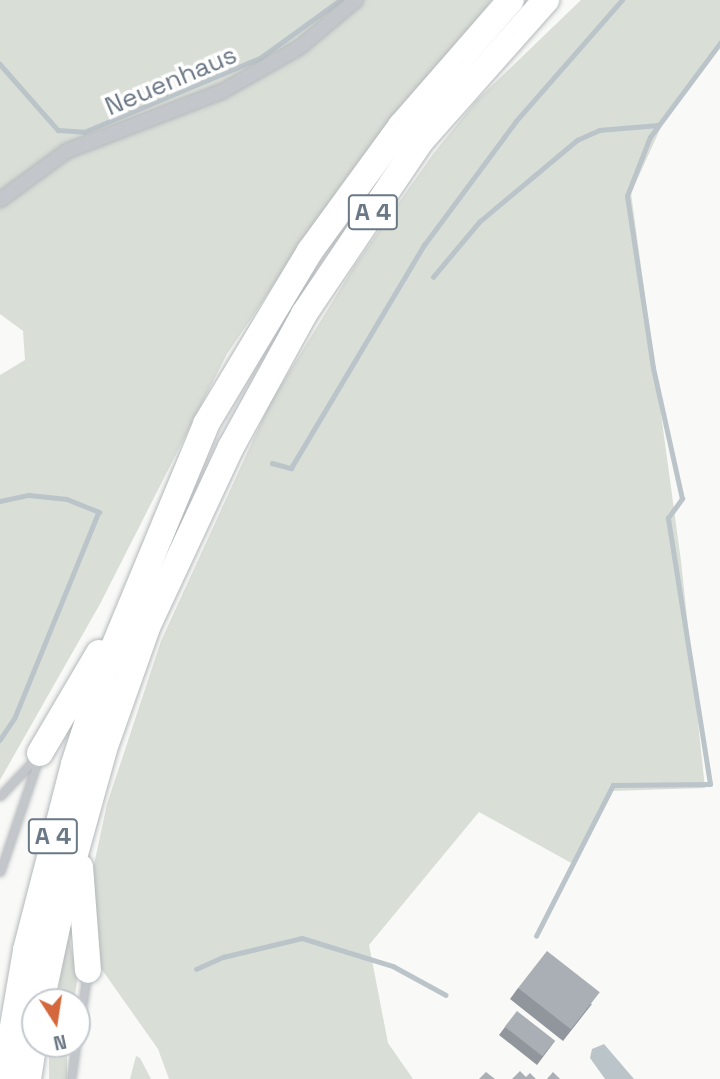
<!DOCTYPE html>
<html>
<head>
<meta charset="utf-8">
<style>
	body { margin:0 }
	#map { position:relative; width:720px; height:1079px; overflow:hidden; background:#f9f9f7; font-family:"Space Grotesk",sans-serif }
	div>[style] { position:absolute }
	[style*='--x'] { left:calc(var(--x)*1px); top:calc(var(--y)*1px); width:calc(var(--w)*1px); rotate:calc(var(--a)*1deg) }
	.green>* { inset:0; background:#d9ded7; transform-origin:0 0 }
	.water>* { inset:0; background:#bbc4c9 }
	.stream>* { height:4.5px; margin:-2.25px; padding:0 2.25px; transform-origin:2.25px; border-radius:2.25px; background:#bbc4c9 }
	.roads { filter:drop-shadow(0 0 2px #b4b8bb) drop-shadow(0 0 2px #b4b8bb) }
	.lane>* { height:7px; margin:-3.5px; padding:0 3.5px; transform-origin:3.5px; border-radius:3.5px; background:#c3c6ca }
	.street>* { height:14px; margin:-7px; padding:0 7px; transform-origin:7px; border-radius:7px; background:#c3c6ca }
	.highway>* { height:26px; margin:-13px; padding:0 13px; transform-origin:13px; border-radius:13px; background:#fff }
	.wall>* { inset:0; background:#91969c }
	.building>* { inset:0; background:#a9afb5; transform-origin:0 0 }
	span { translate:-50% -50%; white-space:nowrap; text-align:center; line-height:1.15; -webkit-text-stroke:7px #fff; paint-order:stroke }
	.shield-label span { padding:2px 5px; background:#fff; border:2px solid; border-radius:5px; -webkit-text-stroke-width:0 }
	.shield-label { font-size:24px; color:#6b7885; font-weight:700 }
	.street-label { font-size:26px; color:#6b7885 }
	.north { position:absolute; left:21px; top:988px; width:70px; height:70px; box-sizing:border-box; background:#fff; border:2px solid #c4c9ce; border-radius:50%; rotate:168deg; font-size:19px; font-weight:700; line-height:28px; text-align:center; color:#6b7885 }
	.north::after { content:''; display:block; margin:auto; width:24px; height:32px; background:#d4683c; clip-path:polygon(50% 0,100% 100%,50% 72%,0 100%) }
</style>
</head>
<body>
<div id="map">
	<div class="green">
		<i style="clip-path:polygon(0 0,492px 0,342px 184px,227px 354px,100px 604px,0 780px,0 375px,25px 360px,23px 331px,0 314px)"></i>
		<i style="clip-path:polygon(581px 0,720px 0,720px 46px,662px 125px,631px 193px,681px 561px,705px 788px,611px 791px,575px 865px,479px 812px,369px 945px,388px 1043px,413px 1079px,169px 1079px,158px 1049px,98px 964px,89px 888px,107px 804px,161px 641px,270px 403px,355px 265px,433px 154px,477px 100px)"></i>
		<i style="clip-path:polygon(68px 935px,78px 975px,74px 1002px,56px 1002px)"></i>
		<i style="left:49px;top:1044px;width:18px;height:35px"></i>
		<i style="clip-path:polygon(136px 1056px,140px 1058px,151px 1079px,130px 1079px)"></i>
	</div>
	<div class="water">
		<i style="clip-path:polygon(604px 1044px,634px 1079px,605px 1079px,590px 1058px,592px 1049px)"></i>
	</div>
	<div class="stream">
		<i style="--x:0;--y:64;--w:88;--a:48.7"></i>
		<i style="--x:58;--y:130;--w:26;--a:4"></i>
		<i style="--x:84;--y:132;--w:191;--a:-22.8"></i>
		<i style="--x:260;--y:58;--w:99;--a:-35.9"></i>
		<i style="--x:433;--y:277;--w:72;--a:-50.1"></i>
		<i style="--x:479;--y:222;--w:128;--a:-39.9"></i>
		<i style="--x:577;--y:140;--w:24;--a:-24"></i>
		<i style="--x:599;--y:130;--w:59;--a:-4.8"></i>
		<i style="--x:272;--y:463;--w:20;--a:15"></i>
		<i style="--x:291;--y:468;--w:260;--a:-59.2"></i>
		<i style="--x:424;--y:245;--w:154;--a:-53.4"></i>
		<i style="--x:516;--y:121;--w:161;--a:-48.8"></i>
		<i style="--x:0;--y:501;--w:30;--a:-12"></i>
		<i style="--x:29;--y:495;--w:38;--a:6"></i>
		<i style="--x:67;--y:499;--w:35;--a:22"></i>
		<i style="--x:99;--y:512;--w:222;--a:112.2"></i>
		<i style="--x:15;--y:718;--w:27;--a:124"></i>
		<i style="--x:536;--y:936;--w:169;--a:-63"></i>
		<i style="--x:613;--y:785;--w:97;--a:-0.6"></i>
		<i style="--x:710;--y:784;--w:269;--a:-99"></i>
		<i style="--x:668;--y:518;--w:24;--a:-54"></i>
		<i style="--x:682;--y:499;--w:134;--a:-102.5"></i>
		<i style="--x:653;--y:368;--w:174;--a:-98.6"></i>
		<i style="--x:627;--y:196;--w:63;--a:-68.7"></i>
		<i style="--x:650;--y:137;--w:117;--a:-53.3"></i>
		<i style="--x:196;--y:969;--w:30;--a:-24"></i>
		<i style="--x:223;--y:957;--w:81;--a:-13.5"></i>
		<i style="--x:302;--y:938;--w:95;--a:17.1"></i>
		<i style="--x:393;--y:966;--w:60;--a:28.7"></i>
	</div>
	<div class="roads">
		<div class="lane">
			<i style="--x:0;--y:796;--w:51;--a:-46.6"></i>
			<i style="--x:0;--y:872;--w:121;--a:-71.3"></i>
			<i style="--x:77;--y:1040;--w:66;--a:-81.3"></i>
			<i style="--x:71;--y:1079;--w:35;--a:-82"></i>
		</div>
		<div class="street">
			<i style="--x:0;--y:200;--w:83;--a:-36.2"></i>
			<i style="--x:67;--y:151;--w:167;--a:-21"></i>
			<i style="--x:223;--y:91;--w:89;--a:-29.7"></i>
			<i style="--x:300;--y:47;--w:73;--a:-40"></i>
		</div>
		<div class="highway">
			<i style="--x:40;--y:753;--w:116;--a:-59.5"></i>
			<i style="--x:80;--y:867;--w:103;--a:85.6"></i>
			<i style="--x:41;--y:1002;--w:115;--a:-77.9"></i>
			<i style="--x:65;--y:890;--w:146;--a:-74.5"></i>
			<i style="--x:104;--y:749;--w:132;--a:-70.5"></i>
			<i style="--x:148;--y:625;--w:196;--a:-65"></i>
			<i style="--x:231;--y:447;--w:152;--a:-61.2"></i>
			<i style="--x:304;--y:314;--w:207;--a:-56"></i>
			<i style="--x:420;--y:142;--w:190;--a:-48.4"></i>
			<i style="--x:4;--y:1079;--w:131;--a:-80.3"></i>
			<i style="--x:26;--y:950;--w:192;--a:-75.5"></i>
			<i style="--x:74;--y:764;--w:103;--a:-71.9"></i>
			<i style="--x:106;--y:666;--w:262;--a:-67.5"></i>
			<i style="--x:206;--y:424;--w:202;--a:-59"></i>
			<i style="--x:310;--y:251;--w:155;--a:-53.9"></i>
			<i style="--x:401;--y:126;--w:167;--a:-48.9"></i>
			<i style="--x:28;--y:1079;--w:45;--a:-81"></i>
		</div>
	</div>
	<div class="wall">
		<i style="clip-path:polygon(518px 988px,592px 1004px,563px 1041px,510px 999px)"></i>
		<i style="clip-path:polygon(505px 1027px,555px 1041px,537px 1065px,499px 1035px)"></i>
	</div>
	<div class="building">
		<i style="left:547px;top:951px;width:67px;height:47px;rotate:38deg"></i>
		<i style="left:517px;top:1011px;width:48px;height:20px;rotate:38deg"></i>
		<i style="clip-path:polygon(520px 1071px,526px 1077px,530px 1073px,536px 1079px,512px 1079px)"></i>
		<i style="clip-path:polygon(486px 1072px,495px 1079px,479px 1079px)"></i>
		<i style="clip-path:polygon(553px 1072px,560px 1079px,547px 1079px)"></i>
	</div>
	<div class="shield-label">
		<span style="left:373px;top:212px">A 4</span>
		<span style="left:53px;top:836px">A 4</span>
	</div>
	<div class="street-label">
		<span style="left:171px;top:81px;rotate:-23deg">Neuenhaus</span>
	</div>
	<div class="north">N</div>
</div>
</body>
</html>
